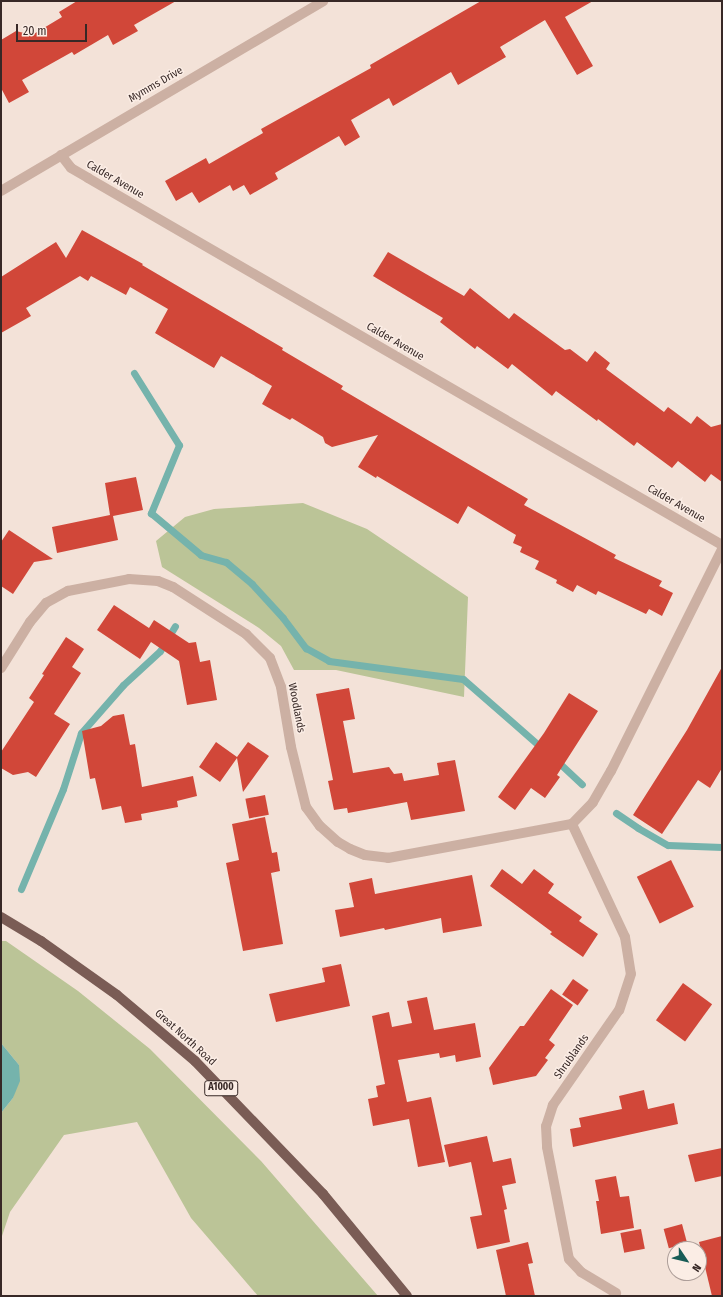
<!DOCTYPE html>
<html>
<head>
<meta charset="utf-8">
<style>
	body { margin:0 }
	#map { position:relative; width:723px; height:1297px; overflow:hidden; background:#f3e2d8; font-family:"Fira Sans Condensed",sans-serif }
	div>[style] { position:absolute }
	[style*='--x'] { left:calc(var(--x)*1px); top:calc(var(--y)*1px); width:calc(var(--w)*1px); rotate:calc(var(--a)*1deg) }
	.green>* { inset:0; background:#bbc497 }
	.water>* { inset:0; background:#75b3ac }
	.stream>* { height:7px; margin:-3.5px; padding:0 3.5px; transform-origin:3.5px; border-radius:3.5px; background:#75b3ac }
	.building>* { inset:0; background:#d14739; transform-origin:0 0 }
	.street>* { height:10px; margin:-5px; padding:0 5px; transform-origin:5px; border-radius:5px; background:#ccb0a3 }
	.primary>* { height:10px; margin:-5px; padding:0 5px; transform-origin:5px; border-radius:5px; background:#7a5c55 }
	span { translate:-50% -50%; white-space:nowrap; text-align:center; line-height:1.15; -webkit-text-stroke:3px #fbede5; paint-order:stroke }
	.shield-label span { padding:1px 3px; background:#fbede5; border:1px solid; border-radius:3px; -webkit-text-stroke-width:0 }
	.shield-label { font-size:10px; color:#372826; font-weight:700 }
	.street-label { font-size:11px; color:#372826 }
	.frame { position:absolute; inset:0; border:2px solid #372826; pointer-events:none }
	.north { position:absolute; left:667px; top:1241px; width:40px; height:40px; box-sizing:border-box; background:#fbede5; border:1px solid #ad9e99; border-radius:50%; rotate:125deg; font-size:11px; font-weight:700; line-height:16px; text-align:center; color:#372826 }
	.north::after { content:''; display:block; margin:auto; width:14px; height:18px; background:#185c56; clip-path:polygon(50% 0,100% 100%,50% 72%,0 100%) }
	.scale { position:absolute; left:16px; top:24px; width:71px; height:18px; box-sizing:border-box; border:2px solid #372826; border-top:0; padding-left:5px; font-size:12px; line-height:14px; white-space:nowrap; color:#372826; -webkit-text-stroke:3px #fbede5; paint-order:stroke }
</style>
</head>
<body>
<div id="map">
	<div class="green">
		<i style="clip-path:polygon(303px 503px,367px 529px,468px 597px,464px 697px,336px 670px,294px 670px,281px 646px,259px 628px,162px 567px,156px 541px,185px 517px,214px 509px)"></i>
		<i style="clip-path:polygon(1px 941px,6px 941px,78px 991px,150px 1049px,261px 1161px,378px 1296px,258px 1296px,191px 1218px,137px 1122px,64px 1135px,10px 1212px,1px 1239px,1px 1113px,13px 1098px,19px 1065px,1px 1043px)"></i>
	</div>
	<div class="water">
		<i style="clip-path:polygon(1px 1043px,19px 1065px,20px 1081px,13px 1098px,1px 1113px)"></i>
	</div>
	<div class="stream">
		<i style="--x:134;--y:373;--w:85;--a:58"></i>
		<i style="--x:179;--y:445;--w:74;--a:112.4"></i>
		<i style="--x:151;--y:513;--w:65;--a:40"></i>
		<i style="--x:201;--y:555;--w:26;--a:16"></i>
		<i style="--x:226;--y:562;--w:34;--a:40"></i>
		<i style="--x:252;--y:584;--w:46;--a:47.6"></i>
		<i style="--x:283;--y:618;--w:38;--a:53"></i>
		<i style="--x:306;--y:648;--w:26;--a:29"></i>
		<i style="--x:329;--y:661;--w:135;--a:7.7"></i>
		<i style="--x:463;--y:679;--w:106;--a:41.2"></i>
		<i style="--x:557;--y:761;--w:34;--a:43"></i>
		<i style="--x:616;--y:813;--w:27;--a:34"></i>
		<i style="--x:638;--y:828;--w:34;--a:30"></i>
		<i style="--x:668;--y:845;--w:54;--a:2.1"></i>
		<i style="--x:21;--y:889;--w:108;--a:-67.2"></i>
		<i style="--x:63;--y:789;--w:59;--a:-72.2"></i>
		<i style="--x:81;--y:733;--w:64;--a:-48.8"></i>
		<i style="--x:123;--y:685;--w:50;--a:-42.6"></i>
		<i style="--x:160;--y:651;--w:29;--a:-59"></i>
	</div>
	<div class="building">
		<i style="clip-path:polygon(77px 1px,176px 1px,134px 25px,138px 31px,113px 45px,108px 35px,74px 55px,72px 52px,22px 80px,29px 92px,9px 103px,1px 88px,1px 40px,16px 31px,32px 35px,62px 17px,59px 12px)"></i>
		<i style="clip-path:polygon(481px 1px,593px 1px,565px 17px,593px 66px,577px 75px,545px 20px,500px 47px,506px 57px,458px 85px,451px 72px,393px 106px,389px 98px,351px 120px,360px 137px,345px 146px,339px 136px,275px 173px,278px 179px,250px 195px,244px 185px,233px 191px,230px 185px,199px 203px,192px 192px,176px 201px,165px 181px,206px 158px,209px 164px,263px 133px,261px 129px,371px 68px,370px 65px)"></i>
		<i style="clip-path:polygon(82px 230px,143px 264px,142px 265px,283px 348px,282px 350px,343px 386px,341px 389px,528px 499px,524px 505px,616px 555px,614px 558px,662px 581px,659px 586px,673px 593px,662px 616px,649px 609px,646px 614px,598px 591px,596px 595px,577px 585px,573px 592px,556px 583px,557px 580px,535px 569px,539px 561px,520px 552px,522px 547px,513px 543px,516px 535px,468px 506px,458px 524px,377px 476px,376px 478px,358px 467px,378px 435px,332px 447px,325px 443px,323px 437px,292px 418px,290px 420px,262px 404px,272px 386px,221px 356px,214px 368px,155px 333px,168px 309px,130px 287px,126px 295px,91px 276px,88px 281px,80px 276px,26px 308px,31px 316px,1px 333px,1px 277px,56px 242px,66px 258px)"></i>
		<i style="clip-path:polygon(388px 252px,464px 296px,470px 288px,509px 319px,514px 313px,565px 350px,570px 349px,587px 362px,595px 351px,610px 363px,606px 369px,664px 412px,668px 407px,691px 424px,697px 416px,711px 427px,722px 424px,722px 482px,711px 474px,705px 482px,678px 461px,672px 468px,637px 442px,634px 446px,598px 419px,597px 421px,556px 391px,552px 396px,512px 364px,508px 369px,477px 346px,475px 349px,440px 322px,443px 318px,373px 276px)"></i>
		<i style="clip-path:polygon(136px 477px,143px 510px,113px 516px,118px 540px,57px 553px,52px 527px,110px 515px,105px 483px)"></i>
		<i style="clip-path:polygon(9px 530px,53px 559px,34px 562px,13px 594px,1px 586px,1px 542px)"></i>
		<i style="clip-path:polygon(114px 605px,149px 628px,154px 620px,189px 643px,196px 642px,200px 662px,210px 660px,217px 700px,187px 705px,179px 661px,151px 642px,140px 659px,97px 630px)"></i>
		<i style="clip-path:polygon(66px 637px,84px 649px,72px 667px,81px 673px,54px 714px,70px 724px,36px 777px,28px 772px,13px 775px,1px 768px,1px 752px,34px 702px,29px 698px,44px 675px,42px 674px)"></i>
		<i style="clip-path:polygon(722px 667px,722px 768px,710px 788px,698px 780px,662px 834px,633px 815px,687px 730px)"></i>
		<i style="clip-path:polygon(349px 688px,355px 719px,343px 721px,353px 773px,389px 767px,394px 774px,402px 773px,404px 781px,439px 775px,437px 763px,455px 760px,465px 811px,411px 820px,407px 802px,348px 813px,347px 808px,334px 810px,328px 781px,333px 780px,316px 694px)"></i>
		<i style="clip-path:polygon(569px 693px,598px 711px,557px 775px,560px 777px,545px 798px,531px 788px,515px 810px,498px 797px,544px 733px)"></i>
		<i style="clip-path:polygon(124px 714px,130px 745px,135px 744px,142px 787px,193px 776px,197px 796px,177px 801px,178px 807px,141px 814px,142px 820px,125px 823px,121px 806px,102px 810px,95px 778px,90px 779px,82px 731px,101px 726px,113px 716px)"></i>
		<i style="clip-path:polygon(216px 742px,237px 757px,248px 742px,269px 756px,243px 792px,237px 758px,220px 782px,199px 767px)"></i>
		<i style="left:265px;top:795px;width:20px;height:20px;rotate:79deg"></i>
		<i style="clip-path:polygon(265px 817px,272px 853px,277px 852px,280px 871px,271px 873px,283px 944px,243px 951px,226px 863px,239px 860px,232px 824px)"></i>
		<i style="left:671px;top:860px;width:52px;height:38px;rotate:64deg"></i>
		<i style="clip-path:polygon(502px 869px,522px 884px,534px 869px,554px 884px,548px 893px,582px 917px,579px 921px,598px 934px,583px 957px,550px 934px,552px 932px,490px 886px)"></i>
		<i style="clip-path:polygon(472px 875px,482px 926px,443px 933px,441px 918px,385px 930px,384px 928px,340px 937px,335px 910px,354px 907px,349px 883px,372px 878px,375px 894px)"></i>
		<i style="clip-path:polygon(341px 964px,350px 1006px,276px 1022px,269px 994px,325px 982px,322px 968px)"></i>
		<i style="left:573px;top:979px;width:19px;height:19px;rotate:35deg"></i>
		<i style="left:683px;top:983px;width:36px;height:46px;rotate:36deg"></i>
		<i style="clip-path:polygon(551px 989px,573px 1005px,549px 1040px,555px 1045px,545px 1058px,548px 1060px,536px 1076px,493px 1085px,489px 1068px,520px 1026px,524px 1026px)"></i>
		<i style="clip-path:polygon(427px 997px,434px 1030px,475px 1023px,481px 1057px,456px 1062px,455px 1055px,440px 1058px,439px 1053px,398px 1060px,407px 1102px,431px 1097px,445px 1162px,418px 1167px,409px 1119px,373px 1126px,368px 1099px,378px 1097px,376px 1086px,385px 1084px,372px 1016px,389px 1012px,392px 1027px,412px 1023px,407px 1001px)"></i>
		<i style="clip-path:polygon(644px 1090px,648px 1109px,674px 1103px,678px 1124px,573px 1147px,570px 1129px,581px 1127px,579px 1118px,622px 1109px,619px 1096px)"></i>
		<i style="clip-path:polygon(487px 1136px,493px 1162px,511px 1158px,516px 1183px,502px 1186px,507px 1209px,504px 1210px,510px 1242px,477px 1249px,470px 1217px,482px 1215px,471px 1162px,449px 1167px,444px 1145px)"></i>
		<i style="clip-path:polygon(722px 1148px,722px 1176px,695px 1182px,688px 1155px)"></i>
		<i style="clip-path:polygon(616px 1176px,620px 1197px,629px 1196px,634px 1228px,601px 1234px,596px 1201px,599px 1201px,595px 1180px)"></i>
		<i style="left:682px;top:1224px;width:20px;height:19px;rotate:75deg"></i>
		<i style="left:641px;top:1229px;width:20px;height:21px;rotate:79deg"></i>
		<i style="clip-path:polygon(722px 1236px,722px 1296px,712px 1296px,699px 1242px)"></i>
		<i style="clip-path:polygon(528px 1242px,533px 1263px,528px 1264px,535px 1296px,506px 1296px,496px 1250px)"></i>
	</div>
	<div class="street">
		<i style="--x:61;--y:155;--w:16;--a:52"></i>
		<i style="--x:71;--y:168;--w:20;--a:30"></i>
		<i style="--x:88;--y:178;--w:733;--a:30.07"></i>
		<i style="--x:1;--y:191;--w:374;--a:-30.5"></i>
		<i style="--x:1;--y:668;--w:54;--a:-57.8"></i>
		<i style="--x:30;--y:622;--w:25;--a:-50"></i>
		<i style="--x:46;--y:603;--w:25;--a:-29"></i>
		<i style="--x:68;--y:591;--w:62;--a:-11.1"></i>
		<i style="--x:129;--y:579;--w:29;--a:4"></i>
		<i style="--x:158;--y:581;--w:16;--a:22"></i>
		<i style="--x:173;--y:587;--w:87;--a:32.8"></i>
		<i style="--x:246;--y:634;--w:34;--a:45"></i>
		<i style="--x:270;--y:658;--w:31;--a:69"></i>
		<i style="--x:281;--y:687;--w:61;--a:80.5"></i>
		<i style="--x:291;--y:747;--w:62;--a:76"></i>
		<i style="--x:306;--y:807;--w:24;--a:54"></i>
		<i style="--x:320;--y:826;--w:24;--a:42"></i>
		<i style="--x:338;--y:842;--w:14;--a:30"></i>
		<i style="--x:350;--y:849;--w:16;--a:22"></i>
		<i style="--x:365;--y:855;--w:23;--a:7"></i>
		<i style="--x:388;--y:858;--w:187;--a:-10.5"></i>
		<i style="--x:572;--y:824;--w:125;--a:64.9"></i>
		<i style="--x:625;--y:937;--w:37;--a:81"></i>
		<i style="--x:631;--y:974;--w:38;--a:108"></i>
		<i style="--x:619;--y:1010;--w:116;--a:124.8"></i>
		<i style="--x:553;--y:1105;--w:22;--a:108"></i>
		<i style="--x:546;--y:1126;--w:21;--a:87"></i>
		<i style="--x:547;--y:1147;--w:114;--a:78.9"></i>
		<i style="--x:569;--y:1259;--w:18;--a:47"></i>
		<i style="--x:581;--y:1272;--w:41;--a:31"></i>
		<i style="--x:572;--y:824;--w:30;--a:-46"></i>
		<i style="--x:593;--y:802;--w:36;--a:-60"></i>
		<i style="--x:611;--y:771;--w:248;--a:-63.4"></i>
	</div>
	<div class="primary">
		<i style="--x:1;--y:917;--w:47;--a:31"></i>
		<i style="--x:41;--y:941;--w:93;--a:35.4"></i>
		<i style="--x:117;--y:995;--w:102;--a:40.2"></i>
		<i style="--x:195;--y:1061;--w:185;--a:46.1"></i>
		<i style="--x:323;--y:1194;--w:132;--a:50.5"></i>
	</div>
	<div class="shield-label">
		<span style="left:221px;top:1088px">A1000</span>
	</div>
	<div class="street-label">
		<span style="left:156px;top:85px;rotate:-30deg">Mymms Drive</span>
		<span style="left:115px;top:180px;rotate:30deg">Calder Avenue</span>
		<span style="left:395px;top:342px;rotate:30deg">Calder Avenue</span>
		<span style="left:676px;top:504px;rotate:30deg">Calder Avenue</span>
		<span style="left:296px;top:708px;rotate:79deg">Woodlands</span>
		<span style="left:185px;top:1038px;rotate:42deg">Great North Road</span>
		<span style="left:572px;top:1057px;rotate:-55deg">Shrublands</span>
	</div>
	<div class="frame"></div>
	<div class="north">N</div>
	<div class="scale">20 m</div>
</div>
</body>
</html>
